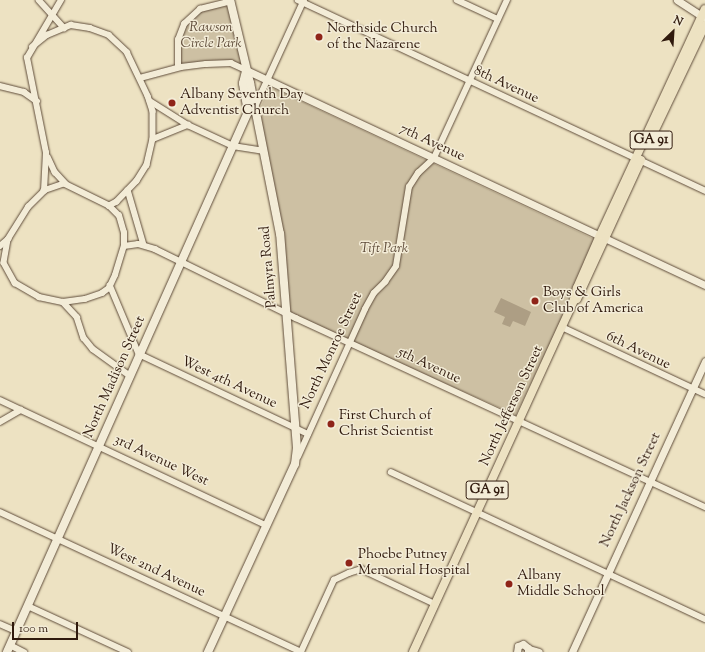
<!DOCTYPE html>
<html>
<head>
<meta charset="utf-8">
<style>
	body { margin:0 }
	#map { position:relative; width:705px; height:652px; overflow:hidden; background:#ede2c2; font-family:"Sorts Mill Goudy",serif }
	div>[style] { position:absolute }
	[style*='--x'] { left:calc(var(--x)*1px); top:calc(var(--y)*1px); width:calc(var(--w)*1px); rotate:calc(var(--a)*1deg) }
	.green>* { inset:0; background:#cdc0a3 }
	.water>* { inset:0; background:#ad9e84 }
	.roads { filter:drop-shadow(0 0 1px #5f4c3a) drop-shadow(0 0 1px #5f4c3a) }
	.minor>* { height:5.5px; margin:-2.75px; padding:0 2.75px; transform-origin:2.75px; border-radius:2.75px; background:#f3ecd7 }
	.tertiary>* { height:7px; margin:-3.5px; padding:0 3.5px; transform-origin:3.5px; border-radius:3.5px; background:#f3ecd7 }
	.secondary>* { height:8px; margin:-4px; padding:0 4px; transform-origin:4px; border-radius:4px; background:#f3ecd7 }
	.primary>* { height:8px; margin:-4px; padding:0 4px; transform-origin:4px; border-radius:4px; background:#ede2c2 }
	.dots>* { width:11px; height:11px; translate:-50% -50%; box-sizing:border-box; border:2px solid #f3ecd7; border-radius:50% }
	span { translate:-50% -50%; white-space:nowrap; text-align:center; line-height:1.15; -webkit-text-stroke:3px #f3ecd7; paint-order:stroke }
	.shield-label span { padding:1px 3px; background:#f3ecd7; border:1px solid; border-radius:3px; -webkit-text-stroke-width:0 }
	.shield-label { font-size:13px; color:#301a0d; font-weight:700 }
	.park-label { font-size:14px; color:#5f4c3a; font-style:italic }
	.poi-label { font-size:14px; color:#301a0d }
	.left { translate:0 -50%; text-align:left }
	.street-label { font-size:14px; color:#301a0d }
	.north { position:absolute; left:653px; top:12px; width:40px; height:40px; -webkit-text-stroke:3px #f3ecd7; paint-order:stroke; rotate:25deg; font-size:11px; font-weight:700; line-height:16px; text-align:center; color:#301a0d }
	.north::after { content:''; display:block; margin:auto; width:14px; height:18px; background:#301a0d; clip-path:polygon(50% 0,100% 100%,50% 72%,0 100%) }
	.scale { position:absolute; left:12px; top:622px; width:66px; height:18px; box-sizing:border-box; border:2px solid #301a0d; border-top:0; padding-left:5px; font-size:12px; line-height:14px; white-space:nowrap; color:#301a0d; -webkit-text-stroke:3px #f3ecd7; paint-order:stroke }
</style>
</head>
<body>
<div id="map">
	<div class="green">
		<i style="clip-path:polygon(230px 2px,246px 69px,233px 63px,181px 66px,178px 54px,182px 29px,201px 10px)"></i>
		<i style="clip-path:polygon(275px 89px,594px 239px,569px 297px,569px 303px,516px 415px,287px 313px,281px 234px,263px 150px,261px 106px,268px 91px)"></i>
	</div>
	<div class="water">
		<i style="clip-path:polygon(501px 298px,531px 312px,525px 326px,513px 321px,510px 327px,502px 324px,505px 317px,494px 312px)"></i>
	</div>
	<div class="roads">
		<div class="minor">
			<i style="--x:39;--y:0;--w:38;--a:48"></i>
			<i style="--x:298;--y:0;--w:450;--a:25.1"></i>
			<i style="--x:457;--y:0;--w:45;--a:24.9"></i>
			<i style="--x:32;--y:47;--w:19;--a:-39"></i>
			<i style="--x:47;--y:35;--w:26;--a:-23"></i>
			<i style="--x:71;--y:25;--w:19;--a:9"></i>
			<i style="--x:90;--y:28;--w:20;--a:20"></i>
			<i style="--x:109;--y:35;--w:25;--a:43"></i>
			<i style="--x:127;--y:52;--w:49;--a:64.5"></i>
			<i style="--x:148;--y:96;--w:16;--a:72"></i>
			<i style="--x:153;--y:111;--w:28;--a:90"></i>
			<i style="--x:153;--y:139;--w:27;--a:103"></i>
			<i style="--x:147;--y:165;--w:19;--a:122"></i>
			<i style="--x:137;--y:181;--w:29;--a:134"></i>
			<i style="--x:117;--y:202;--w:9;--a:153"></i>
			<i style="--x:109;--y:206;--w:50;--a:-153.9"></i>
			<i style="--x:64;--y:184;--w:21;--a:161"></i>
			<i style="--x:178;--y:67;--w:27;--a:-90"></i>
			<i style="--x:178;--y:40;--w:17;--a:-69"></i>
			<i style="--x:184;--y:24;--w:22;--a:-43"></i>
			<i style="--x:200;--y:9;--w:32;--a:-14"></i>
			<i style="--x:140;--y:78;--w:42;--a:-15"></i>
			<i style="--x:181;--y:67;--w:25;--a:-7"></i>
			<i style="--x:206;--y:64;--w:25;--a:-2"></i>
			<i style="--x:231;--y:63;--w:17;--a:25"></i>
			<i style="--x:0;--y:86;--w:25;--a:14"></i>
			<i style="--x:24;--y:92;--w:16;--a:35"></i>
			<i style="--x:150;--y:101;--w:45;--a:32.3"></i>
			<i style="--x:255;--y:107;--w:118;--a:-65.4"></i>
			<i style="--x:153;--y:139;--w:38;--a:-22"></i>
			<i style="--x:188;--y:125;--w:50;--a:25"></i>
			<i style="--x:233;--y:146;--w:30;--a:9"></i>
			<i style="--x:48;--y:157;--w:17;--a:65"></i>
			<i style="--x:55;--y:172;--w:16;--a:47"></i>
			<i style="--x:128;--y:190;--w:57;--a:73.8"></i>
			<i style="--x:8;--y:240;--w:23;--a:100"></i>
			<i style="--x:4;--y:263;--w:23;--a:61"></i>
			<i style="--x:15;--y:283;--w:28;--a:30"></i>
			<i style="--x:39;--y:297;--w:25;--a:12"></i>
			<i style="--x:63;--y:302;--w:21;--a:47"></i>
			<i style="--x:77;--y:317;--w:22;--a:72"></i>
			<i style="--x:84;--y:338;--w:14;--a:51"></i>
			<i style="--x:93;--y:349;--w:44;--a:35.8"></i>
			<i style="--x:0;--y:246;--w:11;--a:-41"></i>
			<i style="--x:8;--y:239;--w:38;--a:-58"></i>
			<i style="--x:28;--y:207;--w:23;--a:-45"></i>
			<i style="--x:44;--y:191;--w:38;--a:-87"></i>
			<i style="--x:46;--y:153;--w:97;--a:-101.3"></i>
			<i style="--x:27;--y:58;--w:67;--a:-59.6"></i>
			<i style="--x:124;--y:246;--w:14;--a:-8"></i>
			<i style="--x:138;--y:244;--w:18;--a:16"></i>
			<i style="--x:155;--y:249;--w:157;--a:26.1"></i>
			<i style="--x:296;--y:318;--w:451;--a:24.8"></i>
			<i style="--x:110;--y:285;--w:75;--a:67.2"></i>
			<i style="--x:139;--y:354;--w:187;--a:25.3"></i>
			<i style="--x:63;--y:302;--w:22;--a:-8"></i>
			<i style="--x:85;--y:299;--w:18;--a:-19"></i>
			<i style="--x:102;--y:293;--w:9;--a:-36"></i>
			<i style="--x:109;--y:288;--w:14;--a:-65"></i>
			<i style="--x:115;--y:275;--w:30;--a:-73"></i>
			<i style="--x:124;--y:246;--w:13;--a:-90"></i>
			<i style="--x:124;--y:233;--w:18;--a:-106"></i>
			<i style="--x:119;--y:216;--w:14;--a:-135"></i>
			<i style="--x:562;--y:327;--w:158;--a:25.1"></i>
			<i style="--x:0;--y:400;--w:294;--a:25.2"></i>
			<i style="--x:0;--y:422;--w:24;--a:-30"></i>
			<i style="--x:298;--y:457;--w:162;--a:-65.6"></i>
			<i style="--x:365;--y:309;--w:18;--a:-61"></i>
			<i style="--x:374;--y:293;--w:16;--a:-45"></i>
			<i style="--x:385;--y:282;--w:19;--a:-55"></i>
			<i style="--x:396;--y:266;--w:80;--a:-80.7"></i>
			<i style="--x:409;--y:187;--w:17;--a:-57"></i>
			<i style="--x:418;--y:173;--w:22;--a:-43"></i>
			<i style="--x:434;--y:158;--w:174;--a:-65.2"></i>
			<i style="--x:391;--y:472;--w:347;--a:25.1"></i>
			<i style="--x:0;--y:512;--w:332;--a:24.9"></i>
			<i style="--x:301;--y:652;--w:79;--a:-65.4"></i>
			<i style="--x:334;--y:580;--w:17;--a:-25"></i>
			<i style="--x:349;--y:573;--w:13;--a:-18"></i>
			<i style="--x:361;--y:569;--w:82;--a:25.3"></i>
			<i style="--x:28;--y:606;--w:110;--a:24.7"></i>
			<i style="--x:0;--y:624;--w:17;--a:24"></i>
			<i style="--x:10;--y:645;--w:16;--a:27"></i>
		</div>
		<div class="tertiary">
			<i style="--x:677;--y:0;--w:33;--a:33"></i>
			<i style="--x:246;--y:70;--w:507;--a:25.1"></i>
			<i style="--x:529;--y:649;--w:10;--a:17"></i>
			<i style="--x:517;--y:652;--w:6;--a:-81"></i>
			<i style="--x:518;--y:646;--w:5;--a:-22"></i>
			<i style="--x:523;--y:644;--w:6;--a:39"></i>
			<i style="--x:528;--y:648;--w:4;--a:90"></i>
			<i style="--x:572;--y:652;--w:320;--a:-65.4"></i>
		</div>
		<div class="secondary">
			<i style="--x:7;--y:652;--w:591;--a:-65.95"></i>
			<i style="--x:248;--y:112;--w:29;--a:-100"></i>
			<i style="--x:243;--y:83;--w:12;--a:-76"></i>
			<i style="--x:208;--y:652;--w:207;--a:-65.2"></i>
			<i style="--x:295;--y:464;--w:16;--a:-83"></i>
			<i style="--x:297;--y:448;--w:215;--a:-94.5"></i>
			<i style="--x:280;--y:234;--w:154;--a:-101.2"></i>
			<i style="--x:250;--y:83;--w:85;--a:-103.5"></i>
		</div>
		<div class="primary">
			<i style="--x:654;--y:132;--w:119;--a:-64.5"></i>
			<i style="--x:577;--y:299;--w:153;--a:-65.3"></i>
			<i style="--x:413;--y:652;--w:385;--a:-65.4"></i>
			<i style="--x:573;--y:302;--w:15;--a:-74"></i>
			<i style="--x:577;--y:288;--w:58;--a:-66.5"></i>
			<i style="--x:600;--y:235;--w:249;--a:-65.1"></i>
		</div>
	</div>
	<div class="dots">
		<i style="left:319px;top:37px;background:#8f2418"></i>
		<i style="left:172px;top:103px;background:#8f2418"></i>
		<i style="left:535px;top:301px;background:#8f2418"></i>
		<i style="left:331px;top:424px;background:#8f2418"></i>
		<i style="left:349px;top:563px;background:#8f2418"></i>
		<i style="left:509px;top:584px;background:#8f2418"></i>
	</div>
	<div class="shield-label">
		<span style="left:651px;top:140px">GA 91</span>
		<span style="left:487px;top:490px">GA 91</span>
	</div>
	<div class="park-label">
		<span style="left:211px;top:36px">Rawson<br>Circle Park</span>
		<span style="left:384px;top:249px">Tift Park</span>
	</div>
	<div class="poi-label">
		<span class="left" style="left:327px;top:37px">Northside Church<br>of the Nazarene</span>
		<span class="left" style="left:180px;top:103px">Albany Seventh Day<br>Adventist Church</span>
		<span class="left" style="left:543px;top:301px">Boys &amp; Girls<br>Club of America</span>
		<span class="left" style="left:339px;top:424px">First Church of<br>Christ Scientist</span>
		<span class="left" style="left:358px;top:563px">Phoebe Putney<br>Memorial Hospital</span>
		<span class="left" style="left:517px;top:584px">Albany<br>Middle School</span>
	</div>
	<div class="street-label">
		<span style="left:506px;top:85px;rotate:25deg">8th Avenue</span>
		<span style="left:432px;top:143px;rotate:25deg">7th Avenue</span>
		<span style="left:269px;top:267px;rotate:-95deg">Palmyra Road</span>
		<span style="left:332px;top:351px;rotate:-65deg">North Monroe Street</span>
		<span style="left:638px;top:351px;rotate:26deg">6th Avenue</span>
		<span style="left:429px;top:366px;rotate:25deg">5th Avenue</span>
		<span style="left:115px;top:377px;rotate:-66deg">North Madison Street</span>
		<span style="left:229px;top:383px;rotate:25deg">West 4th Avenue</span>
		<span style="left:512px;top:406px;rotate:-65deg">North Jefferson Street</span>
		<span style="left:161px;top:461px;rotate:25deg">3rd Avenue West</span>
		<span style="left:631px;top:490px;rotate:-65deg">North Jackson Street</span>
		<span style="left:156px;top:571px;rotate:25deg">West 2nd Avenue</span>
	</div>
	<div class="north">N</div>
	<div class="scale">100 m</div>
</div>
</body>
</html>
